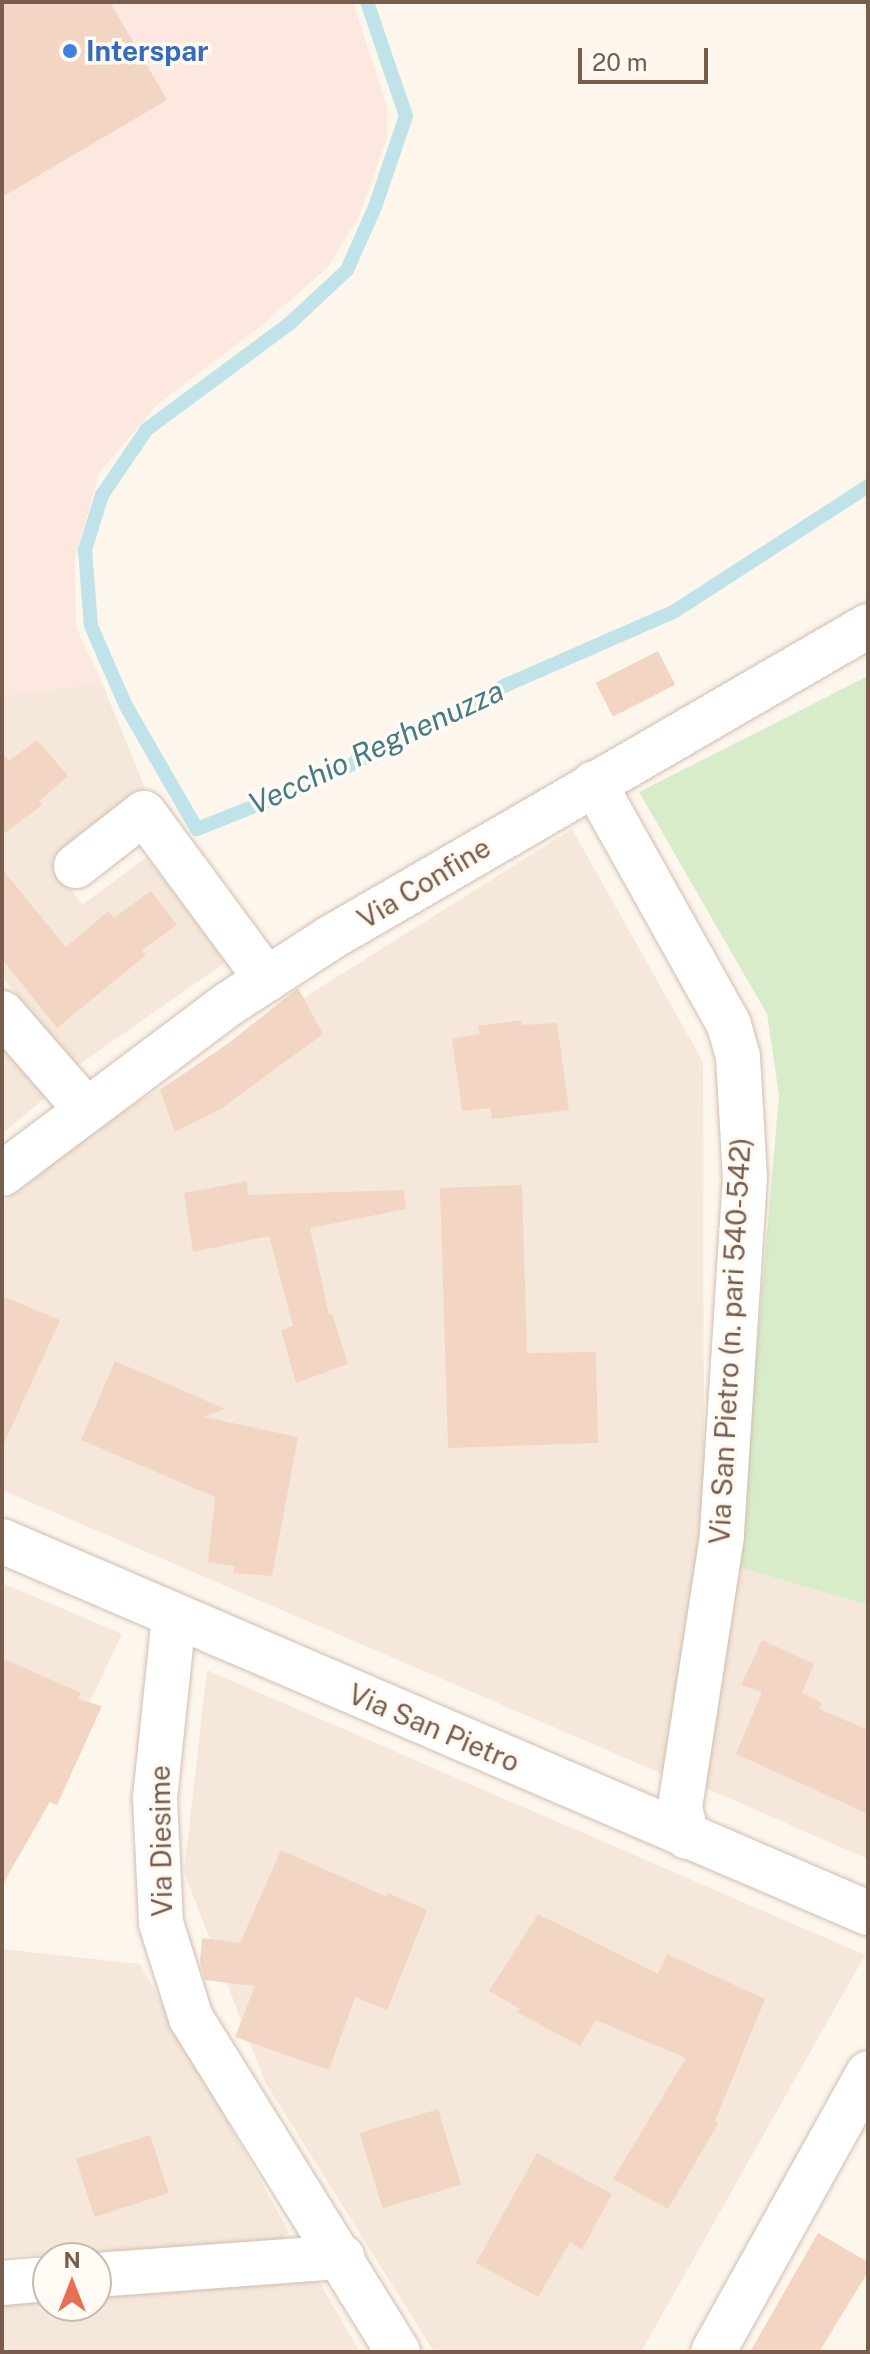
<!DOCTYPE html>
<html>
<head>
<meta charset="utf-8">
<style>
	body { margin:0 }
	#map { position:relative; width:870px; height:2354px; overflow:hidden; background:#fdf6ec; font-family:"Public Sans",sans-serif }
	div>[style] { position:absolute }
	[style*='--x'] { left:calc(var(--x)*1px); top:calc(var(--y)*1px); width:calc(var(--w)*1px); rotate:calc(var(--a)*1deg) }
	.residential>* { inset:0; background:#f5e8da }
	.commercial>* { inset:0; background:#fde8e0 }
	.green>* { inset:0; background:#d8ecc9 }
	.stream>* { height:14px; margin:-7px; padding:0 7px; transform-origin:7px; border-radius:7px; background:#bfe3e8 }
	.building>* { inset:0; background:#f3d5c3; transform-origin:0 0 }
	.roads { filter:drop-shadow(0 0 2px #d1beb0) drop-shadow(0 0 2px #d1beb0) }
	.minor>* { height:44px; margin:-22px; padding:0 22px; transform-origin:22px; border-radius:22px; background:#fff }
	.dots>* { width:22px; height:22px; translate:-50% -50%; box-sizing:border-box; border:4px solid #fffaf3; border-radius:50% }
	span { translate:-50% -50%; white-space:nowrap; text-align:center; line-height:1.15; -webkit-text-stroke:7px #fffaf3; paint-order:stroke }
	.shop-label { font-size:28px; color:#366cbe; font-weight:700 }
	.left { translate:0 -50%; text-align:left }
	.street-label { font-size:28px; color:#7a5c4d }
	.water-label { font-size:30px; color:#437c86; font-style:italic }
	.frame { position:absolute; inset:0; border:4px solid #7a5c4d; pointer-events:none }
	.north { position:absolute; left:32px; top:2242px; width:80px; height:80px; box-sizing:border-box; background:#fffaf3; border:2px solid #cabbb1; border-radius:50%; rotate:0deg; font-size:22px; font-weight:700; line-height:32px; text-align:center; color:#7a5c4d }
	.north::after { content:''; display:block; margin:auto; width:28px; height:36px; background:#e76f51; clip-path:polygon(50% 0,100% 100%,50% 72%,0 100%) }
	.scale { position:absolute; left:578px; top:48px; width:130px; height:36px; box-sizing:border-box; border:4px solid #7a5c4d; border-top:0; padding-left:10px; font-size:24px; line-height:28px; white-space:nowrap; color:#7a5c4d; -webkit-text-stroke:6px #fffaf3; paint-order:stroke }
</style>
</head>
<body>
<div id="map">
	<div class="residential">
		<i style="clip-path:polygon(102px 683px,145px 788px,51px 860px,82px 905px,147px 857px,226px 962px,77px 1066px,2px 977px,2px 696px)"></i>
		<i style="clip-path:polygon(572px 829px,703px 1062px,704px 1518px,665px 1775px,2px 1490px,2px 1204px,94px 1130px)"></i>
		<i style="clip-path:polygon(2px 1045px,46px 1097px,2px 1134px)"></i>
		<i style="clip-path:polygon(738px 1567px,868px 1605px,868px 1859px,701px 1786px)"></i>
		<i style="clip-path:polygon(2px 1583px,122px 1634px,2px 1889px)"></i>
		<i style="clip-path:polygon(207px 1670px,865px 1955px,641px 2352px,434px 2352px,265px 2082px,184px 1872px)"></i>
		<i style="clip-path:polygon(2px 1949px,140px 1964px,289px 2232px,276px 2245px,2px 2256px)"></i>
		<i style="clip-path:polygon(318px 2280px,360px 2352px,2px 2352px,2px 2303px,48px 2300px,48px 2306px,96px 2306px,96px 2296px)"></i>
	</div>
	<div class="commercial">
		<i style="clip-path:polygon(2px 2px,353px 2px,387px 107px,387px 138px,358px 218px,329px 266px,261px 326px,158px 404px,99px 473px,75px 558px,76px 627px,102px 683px,2px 696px)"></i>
	</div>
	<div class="green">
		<i style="clip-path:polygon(868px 676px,868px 1605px,738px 1567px,779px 1095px,767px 1014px,639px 792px)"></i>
	</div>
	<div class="stream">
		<i style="--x:367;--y:2;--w:120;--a:71.1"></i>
		<i style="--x:406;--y:116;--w:96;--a:108.8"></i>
		<i style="--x:375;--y:207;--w:69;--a:114"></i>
		<i style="--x:347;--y:270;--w:79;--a:137"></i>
		<i style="--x:289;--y:324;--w:177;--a:143.5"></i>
		<i style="--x:147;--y:429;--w:80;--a:124.3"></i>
		<i style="--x:102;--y:495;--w:58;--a:107.2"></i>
		<i style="--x:85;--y:550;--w:76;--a:85.5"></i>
		<i style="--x:91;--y:626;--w:87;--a:66.4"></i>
		<i style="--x:126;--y:706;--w:142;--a:60"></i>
		<i style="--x:197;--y:829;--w:138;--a:-21.7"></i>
		<i style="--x:325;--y:778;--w:203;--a:-27.2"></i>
		<i style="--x:506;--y:685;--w:184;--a:-23.6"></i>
		<i style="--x:675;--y:611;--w:230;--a:-32.9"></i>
	</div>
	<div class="building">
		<i style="clip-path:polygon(2px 2px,110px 2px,167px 100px,2px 197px)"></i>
		<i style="left:658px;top:651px;width:38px;height:70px;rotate:63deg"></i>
		<i style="clip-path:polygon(37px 740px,68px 776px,39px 801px,42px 805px,2px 835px,2px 752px,9px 761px)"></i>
		<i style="clip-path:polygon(2px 869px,66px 947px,108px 911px,114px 918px,151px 891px,177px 925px,142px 950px,146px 955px,57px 1028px,2px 959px)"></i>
		<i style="clip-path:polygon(298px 988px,323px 1034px,222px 1108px,175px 1132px,160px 1090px,230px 1042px)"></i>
		<i style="clip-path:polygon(522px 1020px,522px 1025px,557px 1023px,569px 1110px,492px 1119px,490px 1108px,462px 1111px,452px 1039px,480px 1034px,478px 1026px)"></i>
		<i style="clip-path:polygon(247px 1181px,248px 1195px,404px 1190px,406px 1209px,310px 1228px,329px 1315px,332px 1313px,348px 1364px,296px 1383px,281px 1330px,293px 1326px,269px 1236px,193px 1252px,184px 1193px)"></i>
		<i style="clip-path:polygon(522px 1185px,527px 1353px,596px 1352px,598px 1443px,448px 1448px,440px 1188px)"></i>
		<i style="clip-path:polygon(2px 1296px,60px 1320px,2px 1448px)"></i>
		<i style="clip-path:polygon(115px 1361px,225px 1409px,204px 1417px,298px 1437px,272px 1576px,233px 1573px,235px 1566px,208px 1562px,215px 1497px,81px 1440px)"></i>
		<i style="clip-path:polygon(762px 1640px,814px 1664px,802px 1693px,822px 1703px,819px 1709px,868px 1730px,868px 1814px,736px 1754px,762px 1692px,741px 1685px)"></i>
		<i style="clip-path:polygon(2px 1658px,81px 1693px,78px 1699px,102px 1706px,57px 1805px,50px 1802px,2px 1885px)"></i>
		<i style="clip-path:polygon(281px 1850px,387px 1897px,388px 1893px,427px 1910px,387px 2010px,355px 1997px,329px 2070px,235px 2037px,255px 1986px,205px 1980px,200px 1962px,202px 1938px,240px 1943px)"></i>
		<i style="clip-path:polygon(538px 1914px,658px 1974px,667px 1954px,765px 1999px,715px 2121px,718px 2124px,668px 2209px,613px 2179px,686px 2058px,596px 2020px,580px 2046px,517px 2012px,520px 2009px,489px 1991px)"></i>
		<i style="left:438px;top:2109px;width:79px;height:82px;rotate:73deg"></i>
		<i style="left:150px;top:2135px;width:61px;height:78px;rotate:72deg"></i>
		<i style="clip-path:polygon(537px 2153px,612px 2194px,582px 2250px,570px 2242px,538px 2297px,476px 2263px)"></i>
		<i style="clip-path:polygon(818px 2233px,868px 2262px,868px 2272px,819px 2352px,750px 2352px)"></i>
	</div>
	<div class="roads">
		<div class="minor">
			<i style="--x:594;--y:783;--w:277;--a:60.8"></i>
			<i style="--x:729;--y:1025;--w:33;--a:74"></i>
			<i style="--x:738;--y:1057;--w:120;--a:86.7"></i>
			<i style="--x:745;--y:1177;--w:360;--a:93.7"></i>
			<i style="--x:722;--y:1536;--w:275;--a:98.8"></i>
			<i style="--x:680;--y:1808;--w:30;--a:76"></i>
			<i style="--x:76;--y:866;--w:86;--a:-37.9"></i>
			<i style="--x:144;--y:813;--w:207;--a:53.6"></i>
			<i style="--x:2;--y:1013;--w:126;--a:48.9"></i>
			<i style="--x:2;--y:1174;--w:285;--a:-36.9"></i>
			<i style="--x:230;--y:1003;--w:119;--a:-33"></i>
			<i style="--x:330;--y:938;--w:622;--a:-30.11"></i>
			<i style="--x:2;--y:1541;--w:943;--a:23.25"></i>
			<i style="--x:174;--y:1617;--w:183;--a:96"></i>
			<i style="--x:155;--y:1799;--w:124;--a:87.2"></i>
			<i style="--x:161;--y:1923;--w:100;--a:72.5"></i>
			<i style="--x:191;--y:2018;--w:393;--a:58.2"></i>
			<i style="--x:96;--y:2275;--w:247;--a:-4.2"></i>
			<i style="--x:2;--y:2283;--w:46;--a:-5"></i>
			<i style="--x:713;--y:2352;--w:319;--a:-60.9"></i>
		</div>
	</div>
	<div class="dots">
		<i style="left:70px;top:51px;background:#3f7fe0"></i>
	</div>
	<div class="shop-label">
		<span class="left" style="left:86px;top:51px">Interspar</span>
	</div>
	<div class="street-label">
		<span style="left:424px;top:883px;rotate:-31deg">Via Confine</span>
		<span style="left:730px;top:1341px;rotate:-87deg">Via San Pietro (n. pari 540-542)</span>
		<span style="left:434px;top:1728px;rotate:23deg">Via San Pietro</span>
		<span style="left:161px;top:1841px;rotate:-91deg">Via Diesime</span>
	</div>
	<div class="water-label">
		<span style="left:376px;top:747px;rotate:-25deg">Vecchio Reghenuzza</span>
	</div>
	<div class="frame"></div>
	<div class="north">N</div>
	<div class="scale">20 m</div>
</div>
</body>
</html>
